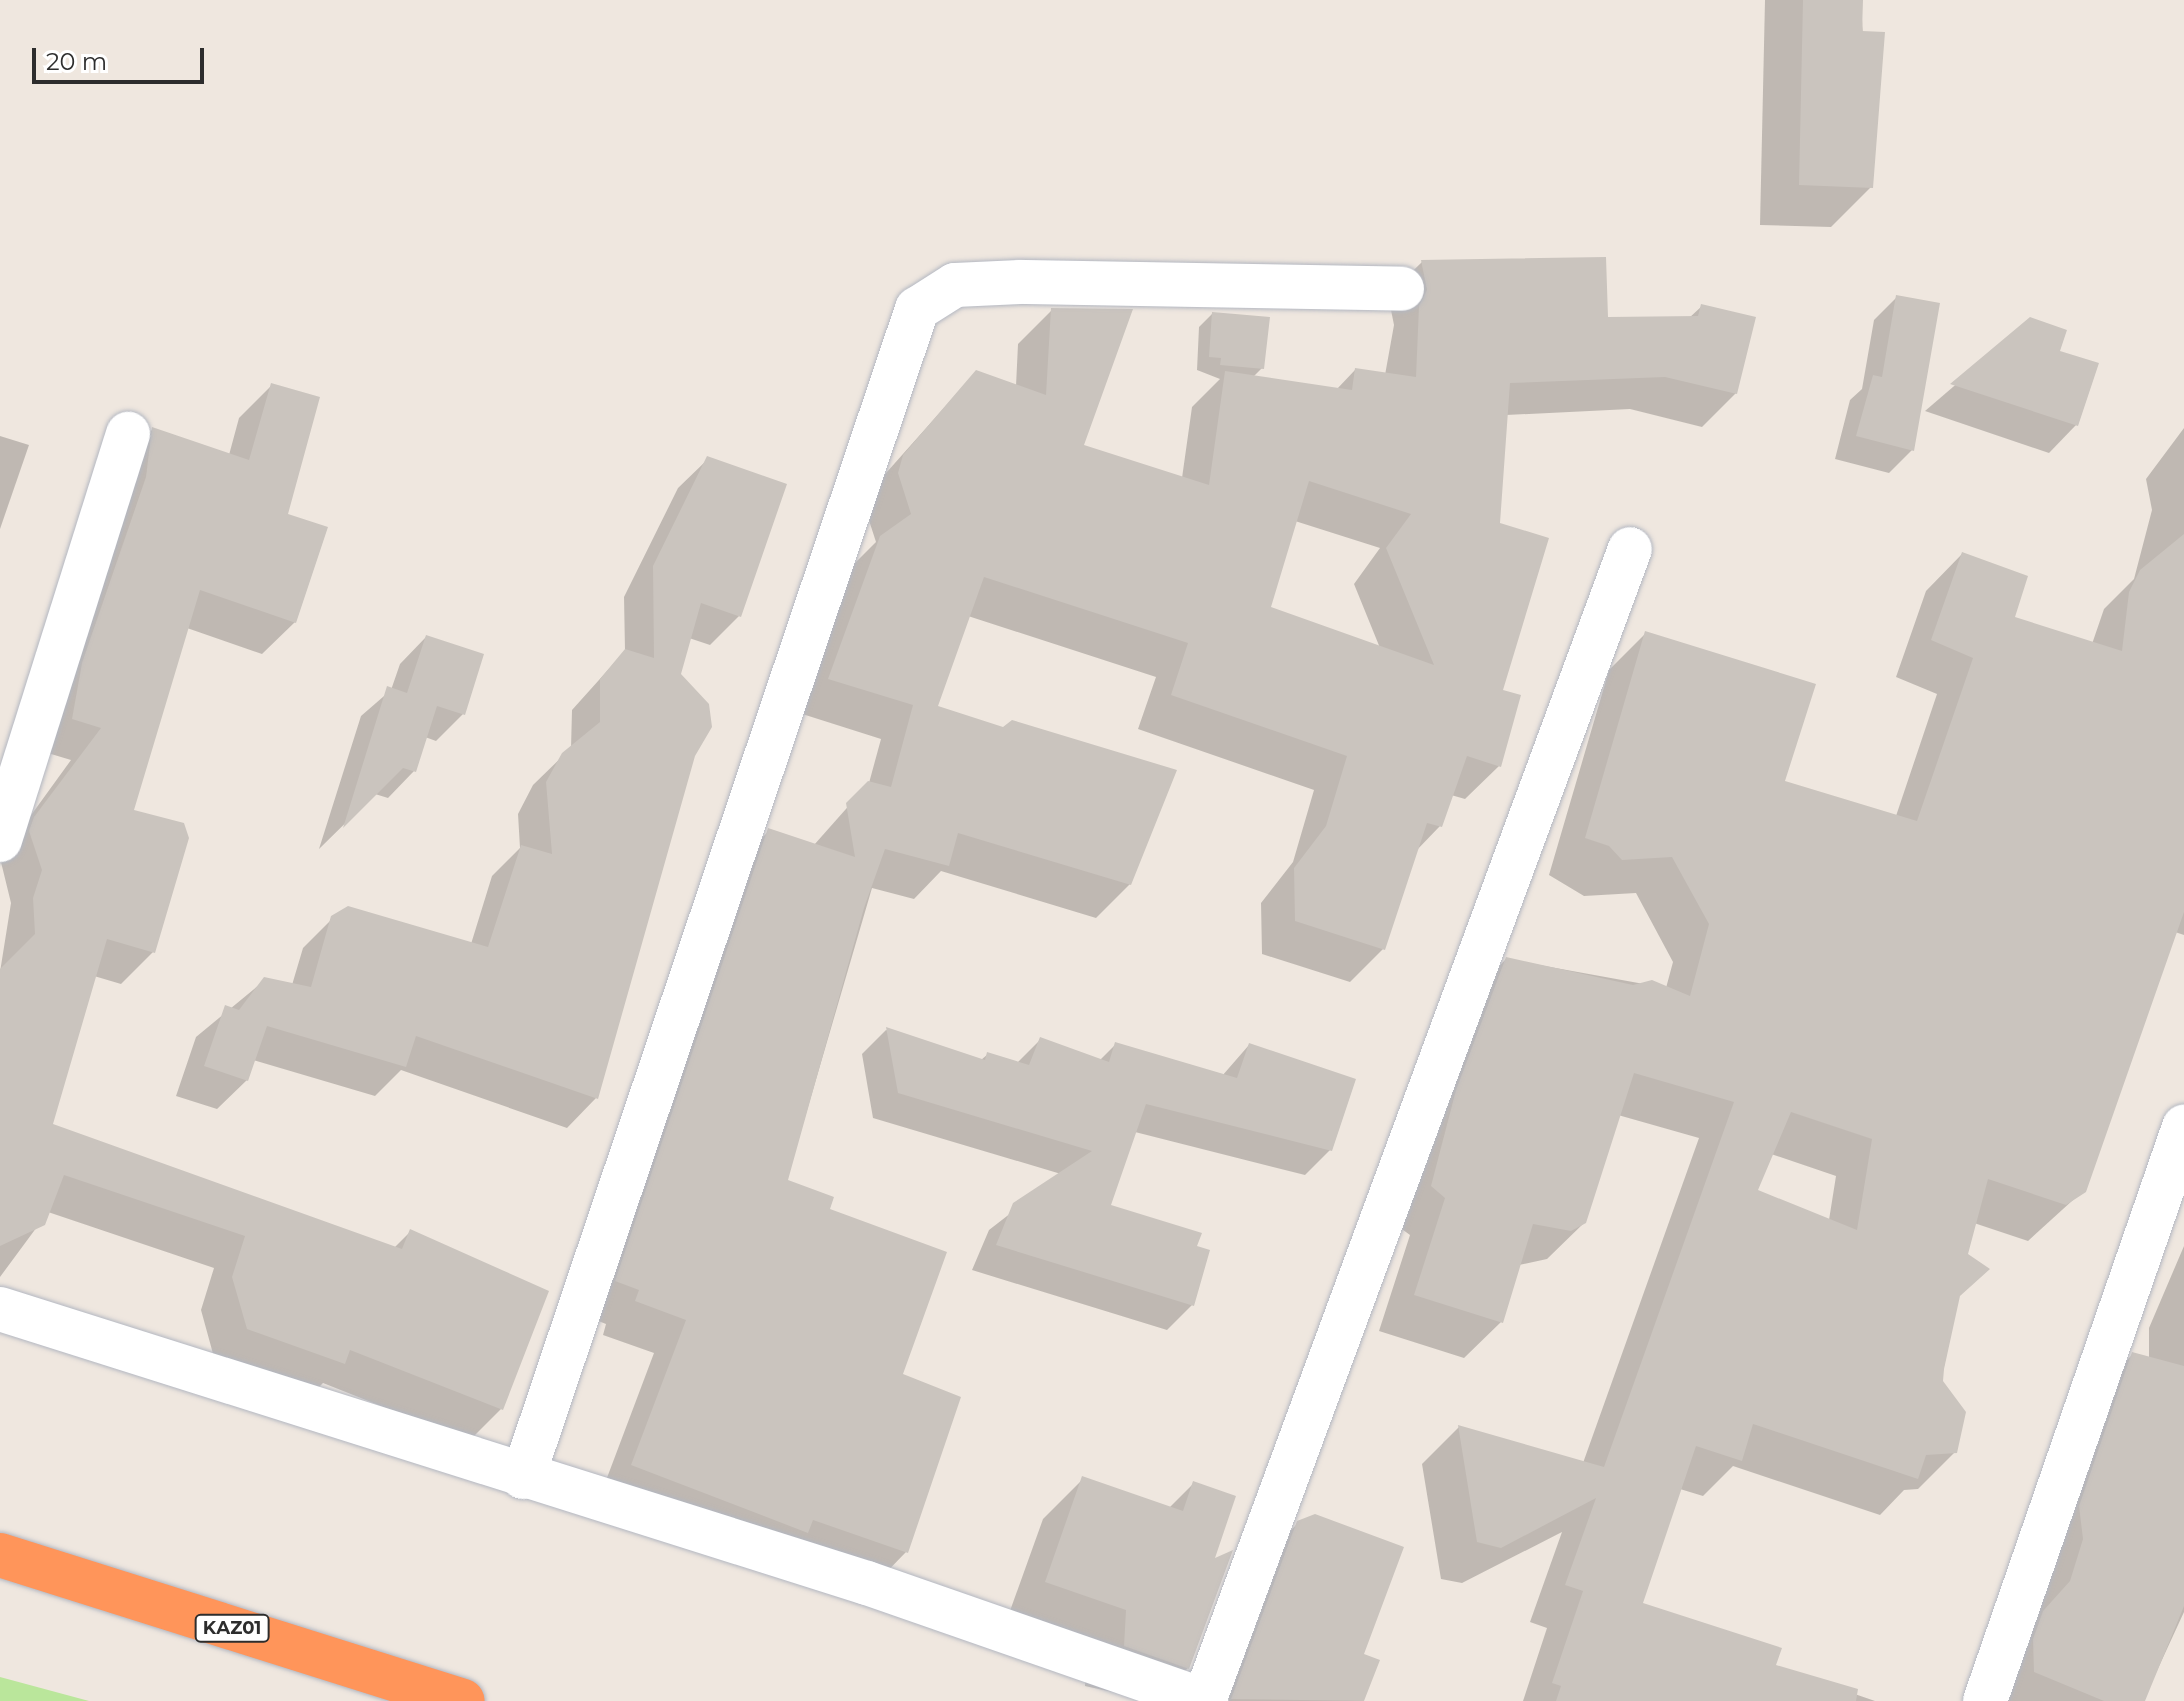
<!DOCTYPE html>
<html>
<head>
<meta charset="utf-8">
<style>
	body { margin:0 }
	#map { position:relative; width:2184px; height:1701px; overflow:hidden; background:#efe7df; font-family:Montserrat,sans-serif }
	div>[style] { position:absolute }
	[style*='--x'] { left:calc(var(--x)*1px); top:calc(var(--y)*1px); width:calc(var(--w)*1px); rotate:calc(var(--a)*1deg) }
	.green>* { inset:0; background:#bae69b }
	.shadow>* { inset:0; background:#0003 }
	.building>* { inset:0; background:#cac4be }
	.roads { filter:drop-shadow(0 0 2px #b3b7c1) drop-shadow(0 0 2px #b3b7c1) }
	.street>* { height:44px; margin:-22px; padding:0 22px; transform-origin:22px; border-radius:22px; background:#fff }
	.highway>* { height:44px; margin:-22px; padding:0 22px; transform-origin:22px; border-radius:22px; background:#ff955a }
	span { translate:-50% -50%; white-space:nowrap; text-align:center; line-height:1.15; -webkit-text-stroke:7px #fff; paint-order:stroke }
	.shield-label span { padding:2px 6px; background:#fff; border:2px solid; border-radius:6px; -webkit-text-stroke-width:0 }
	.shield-label { font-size:18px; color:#2d2d2d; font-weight:700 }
	.scale { position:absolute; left:32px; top:48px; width:172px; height:36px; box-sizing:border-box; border:4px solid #2d2d2d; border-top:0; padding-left:10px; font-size:24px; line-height:28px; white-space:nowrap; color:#2d2d2d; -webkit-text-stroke:6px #fff; paint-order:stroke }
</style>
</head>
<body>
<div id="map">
	<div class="green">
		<i style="clip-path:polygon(0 1677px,89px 1701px,0 1701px)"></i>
	</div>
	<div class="shadow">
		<i style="clip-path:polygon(1765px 0,1861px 0,1871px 187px,1831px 227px,1760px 225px)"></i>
		<i style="clip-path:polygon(evenodd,1422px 262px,1606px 319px,1689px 318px,1702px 306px,1736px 393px,1702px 427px,1630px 409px,1506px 415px,1498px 525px,1499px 766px,1465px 799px,1451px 795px,1440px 826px,1415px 852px,1383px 949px,1350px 982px,1262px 954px,1261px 903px,1293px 862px,1314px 790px,1138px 729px,1156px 677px,968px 616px,935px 707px,1130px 884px,1096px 918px,941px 871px,914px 899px,872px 888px,786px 1182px,827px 1211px,901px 1375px,906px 1552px,873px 1586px,599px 1499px,654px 1353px,603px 1335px,606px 1324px,583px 1315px,735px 864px,769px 831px,814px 845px,869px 783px,881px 739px,796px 712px,846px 572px,876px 542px,865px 508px,870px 491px,976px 372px,1016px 386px,1018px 344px,1052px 310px,1081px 447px,1182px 478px,1192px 407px,1220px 379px,1197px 370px,1199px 327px,1212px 314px,1262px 368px,1253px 377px,1336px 390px,1355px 370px,1385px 375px,1394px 325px,1388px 295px,1422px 262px,1295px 521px,1380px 548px,1354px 584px,1380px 648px,1268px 609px,1295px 521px)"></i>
		<i style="clip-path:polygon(1897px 297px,1912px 450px,1889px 473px,1835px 459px,1850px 400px,1862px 389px,1874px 320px)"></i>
		<i style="clip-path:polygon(2031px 320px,2076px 425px,2049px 453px,1925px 411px)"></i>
		<i style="clip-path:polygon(271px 386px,295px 622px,262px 654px,187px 628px,131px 811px,153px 952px,121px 984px,94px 976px,50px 1125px,394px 1248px,411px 1231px,501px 1409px,469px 1441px,323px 1383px,311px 1395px,215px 1361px,201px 1310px,214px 1268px,48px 1212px,0 1277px,0 972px,11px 903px,0 858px,71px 760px,41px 751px,121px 462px,152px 430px,229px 455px,239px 418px)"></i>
		<i style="clip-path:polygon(evenodd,2184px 428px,2184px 935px,2175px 932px,2084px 1190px,2028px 1241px,1974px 1223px,1941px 1381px,1955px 1452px,1918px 1489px,1904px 1490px,1880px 1515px,1733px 1466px,1703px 1496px,1680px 1489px,1641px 1604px,1774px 1666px,1875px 1701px,1523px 1701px,1547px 1628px,1530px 1622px,1562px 1532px,1462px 1583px,1441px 1579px,1422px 1464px,1459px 1427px,1583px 1463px,1699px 1138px,1618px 1115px,1585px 1222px,1547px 1259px,1519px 1265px,1501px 1322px,1464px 1358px,1379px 1331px,1410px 1235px,1395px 1224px,1470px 996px,1506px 959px,1666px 988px,1673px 962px,1636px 893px,1584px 896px,1549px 875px,1609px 670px,1646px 633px,1783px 782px,1896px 816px,1937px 694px,1896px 677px,1926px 591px,1962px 554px,2012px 619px,2092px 644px,2104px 609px,2134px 579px,2152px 510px,2146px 479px,2184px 428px,1771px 1154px,1836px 1176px,1829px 1220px,1756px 1191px,1771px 1154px)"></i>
		<i style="clip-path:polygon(0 436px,29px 445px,0 529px)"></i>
		<i style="clip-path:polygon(708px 459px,739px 616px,710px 645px,689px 638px,679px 675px,693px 755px,596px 1098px,567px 1128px,401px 1070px,375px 1096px,253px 1060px,247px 1080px,217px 1109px,176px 1096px,196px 1037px,265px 980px,292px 985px,303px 948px,333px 918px,471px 944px,492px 876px,520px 848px,518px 814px,533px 785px,571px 748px,572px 710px,625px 651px,624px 597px,678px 488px)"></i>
		<i style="clip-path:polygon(426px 637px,463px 714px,436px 741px,425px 737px,414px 771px,388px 798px,375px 794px,319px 849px,361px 716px,391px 690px,400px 664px)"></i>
		<i style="clip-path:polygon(886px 1030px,981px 1060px,988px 1054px,1017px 1063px,1041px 1039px,1099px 1061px,1116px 1044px,1222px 1076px,1249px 1045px,1330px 1150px,1305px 1175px,1135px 1132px,1109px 1206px,1192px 1305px,1167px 1330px,972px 1270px,989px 1230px,1061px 1174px,873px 1118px,862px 1054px)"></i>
		<i style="clip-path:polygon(2184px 1246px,2184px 1612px,2143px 1701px,1998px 1701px,2096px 1391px,2133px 1354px,2149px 1358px,2149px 1328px)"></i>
		<i style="clip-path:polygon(1083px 1479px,1169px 1508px,1194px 1483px,1212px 1562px,1188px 1668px,1154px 1701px,1085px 1686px,1086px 1650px,1006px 1622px,1043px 1519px)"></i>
		<i style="clip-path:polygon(1298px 1523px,1362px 1655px,1378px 1661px,1362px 1701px,1207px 1701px,1258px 1564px)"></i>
	</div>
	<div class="building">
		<i style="clip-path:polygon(1803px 0,1863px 0,1862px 31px,1885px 32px,1873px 188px,1799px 185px)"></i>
		<i style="clip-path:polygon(evenodd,1606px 257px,1608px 317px,1698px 316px,1701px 304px,1756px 317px,1737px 394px,1665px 377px,1510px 383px,1500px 523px,1549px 538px,1503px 690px,1521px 695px,1501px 767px,1467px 756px,1442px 827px,1427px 823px,1385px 950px,1295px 921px,1294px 868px,1326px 826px,1347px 756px,1171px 695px,1188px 643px,984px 577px,938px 706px,1003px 727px,1012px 720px,1177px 770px,1131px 885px,958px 833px,949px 866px,885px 849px,864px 908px,788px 1180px,834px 1197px,830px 1209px,947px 1252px,903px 1374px,961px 1397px,908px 1553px,813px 1520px,808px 1533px,631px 1465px,686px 1320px,635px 1301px,639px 1290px,615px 1281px,768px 828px,855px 857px,846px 803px,868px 781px,891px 787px,913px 705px,828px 679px,880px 536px,911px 514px,898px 473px,903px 455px,976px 370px,1046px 395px,1051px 308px,1133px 309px,1084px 445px,1209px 485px,1225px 371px,1352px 390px,1355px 368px,1416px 377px,1419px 306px,1427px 290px,1421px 260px,1606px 257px,1309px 481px,1411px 514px,1386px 548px,1434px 665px,1271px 607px,1309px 481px)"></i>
		<i style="clip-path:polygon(1896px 295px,1940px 303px,1914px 451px,1856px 436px,1873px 375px,1882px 377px)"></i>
		<i style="clip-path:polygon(1212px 312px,1270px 317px,1264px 369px,1220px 365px,1221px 358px,1209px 357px)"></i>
		<i style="clip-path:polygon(2030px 317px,2067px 330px,2060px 351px,2099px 363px,2078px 426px,1950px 384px)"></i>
		<i style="clip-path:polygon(271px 383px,320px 397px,288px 514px,328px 527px,296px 623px,200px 590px,134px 810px,184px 823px,189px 838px,155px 953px,107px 939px,53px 1124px,402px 1249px,410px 1229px,549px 1291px,503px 1410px,350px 1350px,345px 1364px,247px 1329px,232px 1277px,245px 1236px,64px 1175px,45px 1225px,0 1246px,0 969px,35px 934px,33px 898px,42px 870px,29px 831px,34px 817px,101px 728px,72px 719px,82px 663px,146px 477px,152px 427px,249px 460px)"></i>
		<i style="clip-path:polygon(707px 456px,787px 484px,741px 617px,701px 603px,681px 674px,709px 704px,712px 727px,695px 756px,598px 1099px,416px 1036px,406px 1067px,267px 1026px,248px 1081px,204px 1066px,225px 1005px,239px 1010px,264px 977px,311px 987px,331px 916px,348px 906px,488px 947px,521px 845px,552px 854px,546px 782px,562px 753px,600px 722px,600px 679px,625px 649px,654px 658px,653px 566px)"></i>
		<i style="clip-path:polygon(evenodd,2184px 534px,2184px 912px,2086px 1192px,2066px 1205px,1988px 1179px,1968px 1254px,1990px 1269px,1960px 1296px,1944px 1369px,1943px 1381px,1966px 1412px,1957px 1453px,1926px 1455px,1918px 1479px,1753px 1424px,1742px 1461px,1696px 1446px,1643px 1603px,1782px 1648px,1776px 1665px,1858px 1689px,1856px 1701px,1556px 1701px,1561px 1686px,1552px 1683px,1583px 1591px,1565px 1585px,1596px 1498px,1501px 1548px,1477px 1542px,1458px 1425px,1604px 1467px,1734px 1102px,1634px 1073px,1586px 1223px,1571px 1231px,1533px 1224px,1503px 1323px,1414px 1295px,1445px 1198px,1431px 1186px,1456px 1090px,1506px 957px,1633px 985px,1652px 980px,1690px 996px,1709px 924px,1672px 857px,1622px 860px,1609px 846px,1585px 838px,1645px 631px,1816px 684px,1785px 781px,1917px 821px,1973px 658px,1931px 640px,1962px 552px,2028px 576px,2015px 617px,2122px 651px,2129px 592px,2140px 570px,2184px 534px,1791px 1112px,1872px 1139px,1857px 1230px,1758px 1190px,1791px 1112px)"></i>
		<i style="clip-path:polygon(426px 635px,484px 654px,465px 715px,437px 706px,416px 772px,403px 768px,343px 828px,387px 686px,407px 693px)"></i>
		<i style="clip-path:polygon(886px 1027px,985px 1060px,987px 1052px,1029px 1065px,1040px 1037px,1109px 1062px,1115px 1042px,1237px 1078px,1249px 1043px,1356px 1079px,1332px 1151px,1146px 1104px,1111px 1205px,1202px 1233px,1197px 1246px,1210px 1250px,1194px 1306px,996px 1245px,1013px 1203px,1092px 1151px,898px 1093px)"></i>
		<i style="clip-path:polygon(2132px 1352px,2184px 1366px,2184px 1606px,2145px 1701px,2104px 1701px,2034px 1672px,2033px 1639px,2043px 1611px,2070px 1581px,2083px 1539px,2079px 1506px)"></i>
		<i style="clip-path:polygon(1082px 1476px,1183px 1511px,1193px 1481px,1236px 1496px,1215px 1558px,1233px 1550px,1189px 1669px,1124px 1646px,1126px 1610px,1045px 1582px)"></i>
		<i style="clip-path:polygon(1315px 1514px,1404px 1547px,1364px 1654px,1380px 1660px,1364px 1701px,1231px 1699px,1297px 1521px)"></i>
	</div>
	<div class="roads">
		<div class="street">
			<i style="--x:0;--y:840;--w:426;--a:-72.5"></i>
			<i style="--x:0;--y:1309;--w:909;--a:17.54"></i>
			<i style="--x:867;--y:1583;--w:359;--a:19.2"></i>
			<i style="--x:523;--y:1477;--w:1233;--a:-71.36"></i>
			<i style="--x:917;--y:309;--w:45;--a:-32.3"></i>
			<i style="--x:955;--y:285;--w:65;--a:-2.6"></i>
			<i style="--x:1020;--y:282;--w:382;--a:1"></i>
			<i style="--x:1204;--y:1701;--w:1228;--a:-69.71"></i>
			<i style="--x:1985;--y:1701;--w:608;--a:-70.88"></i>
		</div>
		<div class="highway">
			<i style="--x:0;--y:1555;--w:485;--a:17.5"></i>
		</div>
	</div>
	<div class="shield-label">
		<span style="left:232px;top:1628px">KАZ01</span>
	</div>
	<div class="scale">20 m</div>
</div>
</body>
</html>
